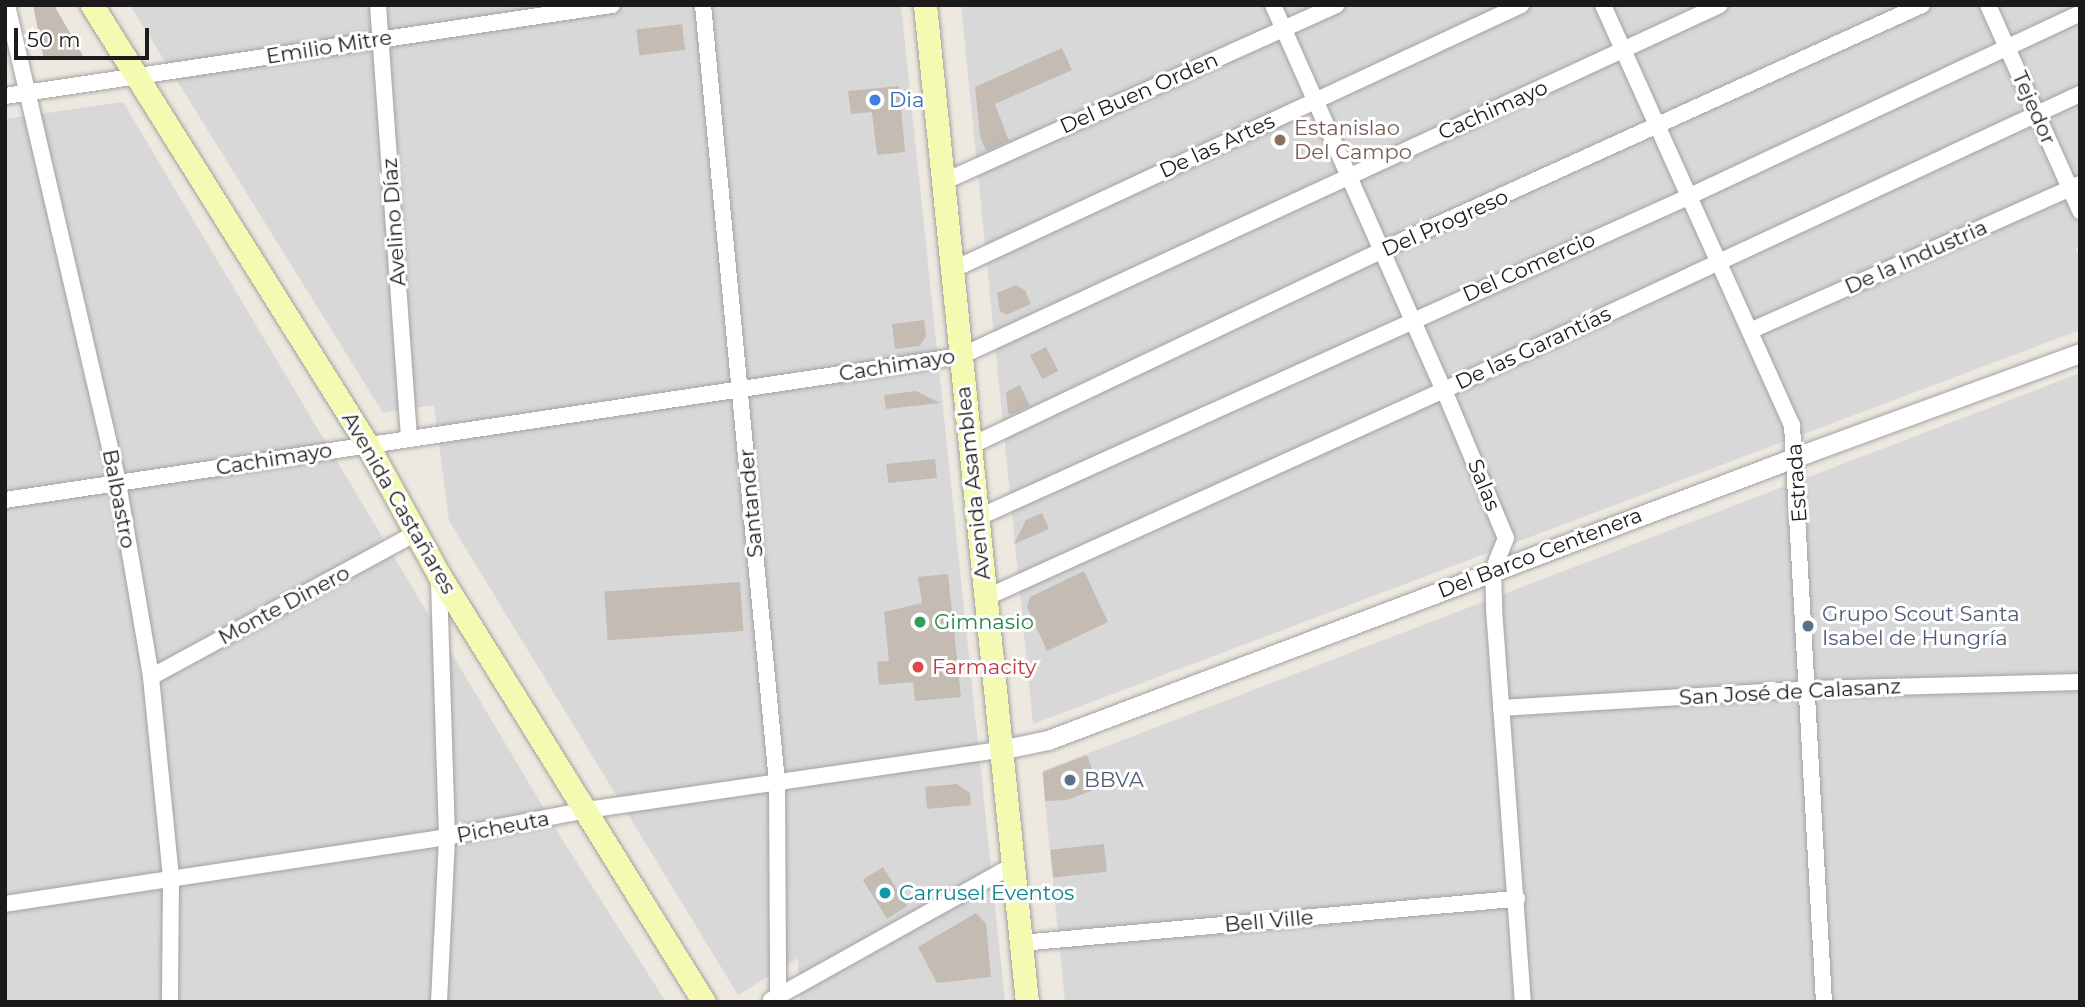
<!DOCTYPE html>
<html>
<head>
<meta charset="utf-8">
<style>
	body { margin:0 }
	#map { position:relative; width:2085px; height:1007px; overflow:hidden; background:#ede9e0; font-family:Montserrat,sans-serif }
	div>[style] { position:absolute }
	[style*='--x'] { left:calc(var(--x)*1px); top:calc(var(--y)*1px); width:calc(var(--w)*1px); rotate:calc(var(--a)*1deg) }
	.residential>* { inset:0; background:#d9d8d8 }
	.building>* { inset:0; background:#c4bbb3; transform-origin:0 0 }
	.roads { filter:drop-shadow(0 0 2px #a2a2a2) drop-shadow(0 0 2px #a2a2a2) }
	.minor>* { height:16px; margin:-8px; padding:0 8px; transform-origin:8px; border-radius:8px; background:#fff }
	.tertiary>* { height:19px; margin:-9.5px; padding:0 9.5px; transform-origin:9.5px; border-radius:9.5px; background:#fff }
	.secondary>* { height:23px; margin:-11.5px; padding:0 11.5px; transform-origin:11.5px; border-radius:11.5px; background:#f4fab1 }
	.dots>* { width:19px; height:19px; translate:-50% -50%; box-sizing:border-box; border:4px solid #fff; border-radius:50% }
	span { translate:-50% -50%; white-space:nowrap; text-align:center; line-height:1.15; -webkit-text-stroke:6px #fff; paint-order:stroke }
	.street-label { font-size:21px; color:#1b1b1b }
	.shop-label { font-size:21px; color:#366cbe }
	.left { translate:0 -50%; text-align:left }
	.education-label { font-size:21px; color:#785e54 }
	.service-label { font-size:21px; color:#4e5e75 }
	.leisure-label { font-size:21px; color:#27864d }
	.health-label { font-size:21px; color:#be3a42 }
	.culture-label { font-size:21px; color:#0d838f }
	.frame { position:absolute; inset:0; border:7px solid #1b1b1b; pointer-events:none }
	.scale { position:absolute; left:14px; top:28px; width:135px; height:32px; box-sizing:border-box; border:4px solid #1b1b1b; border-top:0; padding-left:9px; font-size:21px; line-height:24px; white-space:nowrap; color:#1b1b1b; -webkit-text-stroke:5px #fff; paint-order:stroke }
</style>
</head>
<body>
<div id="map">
	<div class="residential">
		<i style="clip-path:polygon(130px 5px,901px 5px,1005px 1002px,800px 1002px,798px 958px,738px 995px,449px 521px,434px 405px,383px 413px)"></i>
		<i style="clip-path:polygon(961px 5px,2080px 5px,2080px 246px,2076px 248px,2080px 258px,2080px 330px,1033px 724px)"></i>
		<i style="clip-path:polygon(123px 102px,567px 847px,666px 1002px,5px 1002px,5px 119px)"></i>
		<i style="clip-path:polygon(2080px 373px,2080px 1002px,1065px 1002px,1042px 771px)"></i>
	</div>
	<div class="building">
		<i style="clip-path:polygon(33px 5px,54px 5px,83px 56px,44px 60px)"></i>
		<i style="left:682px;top:24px;width:26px;height:46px;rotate:83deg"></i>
		<i style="clip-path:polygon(1062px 48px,1072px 70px,995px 104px,1009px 141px,986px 151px,980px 136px,975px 87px)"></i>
		<i style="clip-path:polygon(899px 86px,905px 152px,877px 155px,872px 112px,851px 114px,848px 91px)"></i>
		<i style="clip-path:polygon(1016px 285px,1025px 290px,1031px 304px,1006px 315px,1000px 311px,997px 293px)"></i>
		<i style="clip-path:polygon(924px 320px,926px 336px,920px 346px,895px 349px,892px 324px)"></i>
		<i style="left:1046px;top:347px;width:27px;height:18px;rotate:63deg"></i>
		<i style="clip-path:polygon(1020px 385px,1030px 406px,1012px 414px,1008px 413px,1006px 392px)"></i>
		<i style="clip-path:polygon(916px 391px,940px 403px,886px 409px,884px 395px)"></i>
		<i style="left:935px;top:459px;width:19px;height:49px;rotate:84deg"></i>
		<i style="clip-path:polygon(1042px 513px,1049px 529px,1014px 544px,1026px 520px)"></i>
		<i style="clip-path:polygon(1084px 571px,1108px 622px,1047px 651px,1027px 607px,1030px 597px)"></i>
		<i style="clip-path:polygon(948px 574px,961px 697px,915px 701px,913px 682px,879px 685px,877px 662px,889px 661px,884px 612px,922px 603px,918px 577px)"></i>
		<i style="left:740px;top:582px;width:49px;height:136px;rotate:86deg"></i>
		<i style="clip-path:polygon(1087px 755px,1099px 788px,1067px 800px,1045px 801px,1043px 772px)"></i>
		<i style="clip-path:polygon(957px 784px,970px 793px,971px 805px,927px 809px,925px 787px)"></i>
		<i style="left:1104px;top:844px;width:28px;height:54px;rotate:84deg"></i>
		<i style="left:883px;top:867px;width:46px;height:24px;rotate:58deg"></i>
		<i style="clip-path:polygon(976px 913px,986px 924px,991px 977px,937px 983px,918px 947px)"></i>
	</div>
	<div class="roads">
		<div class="minor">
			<i style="--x:7;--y:5;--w:491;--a:76.9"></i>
			<i style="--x:118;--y:483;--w:197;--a:80.3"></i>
			<i style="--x:151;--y:677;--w:203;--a:84.3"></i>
			<i style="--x:171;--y:879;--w:123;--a:90.5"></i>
			<i style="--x:378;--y:5;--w:434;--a:85.9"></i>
			<i style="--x:703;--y:5;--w:781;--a:84.56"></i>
			<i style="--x:777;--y:782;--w:220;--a:89.7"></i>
			<i style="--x:1273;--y:5;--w:421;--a:66.1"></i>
			<i style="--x:1444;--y:390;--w:160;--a:67.3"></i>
			<i style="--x:1506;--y:538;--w:35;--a:112"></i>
			<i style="--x:1493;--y:571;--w:38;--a:88"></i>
			<i style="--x:1494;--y:609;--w:394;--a:85.8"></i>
			<i style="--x:1603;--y:5;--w:461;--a:65.8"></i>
			<i style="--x:1792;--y:425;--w:578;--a:86.83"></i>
			<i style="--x:1988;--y:5;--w:226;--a:65.9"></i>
			<i style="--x:5;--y:96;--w:614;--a:-8.53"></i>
			<i style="--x:943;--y:182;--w:431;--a:-24.2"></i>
			<i style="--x:952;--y:270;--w:628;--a:-24.97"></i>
			<i style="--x:1752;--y:330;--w:359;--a:-24"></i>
			<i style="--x:970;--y:446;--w:456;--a:-25.4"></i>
			<i style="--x:1382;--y:250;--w:593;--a:-24.4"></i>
			<i style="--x:5;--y:500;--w:967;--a:-8.57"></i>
			<i style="--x:961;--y:356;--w:836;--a:-24.82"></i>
			<i style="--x:977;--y:518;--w:782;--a:-24.3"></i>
			<i style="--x:1690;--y:196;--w:431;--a:-25.1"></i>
			<i style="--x:985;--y:598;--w:504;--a:-24.38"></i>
			<i style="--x:1444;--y:390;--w:702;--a:-24.96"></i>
			<i style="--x:151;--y:677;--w:302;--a:-28.5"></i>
			<i style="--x:1501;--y:708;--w:309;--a:-3.5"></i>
			<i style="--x:1809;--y:689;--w:271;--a:-1.5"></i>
			<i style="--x:5;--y:904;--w:447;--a:-8.6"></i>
			<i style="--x:447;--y:837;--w:143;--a:-10.9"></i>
			<i style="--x:587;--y:810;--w:417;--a:-8.3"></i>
			<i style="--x:1021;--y:943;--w:498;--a:-5.1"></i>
			<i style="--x:771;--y:1000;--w:276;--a:-29.1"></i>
			<i style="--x:439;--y:1002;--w:165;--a:-87.2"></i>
			<i style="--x:447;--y:837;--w:260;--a:-91.8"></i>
		</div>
		<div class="tertiary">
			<i style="--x:1000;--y:750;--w:49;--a:-11.8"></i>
			<i style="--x:1048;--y:740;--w:800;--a:-20.72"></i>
			<i style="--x:1796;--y:457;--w:302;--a:-20.1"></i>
		</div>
		<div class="secondary">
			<i style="--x:92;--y:5;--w:518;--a:57.94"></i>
			<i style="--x:367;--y:444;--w:149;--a:61.2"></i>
			<i style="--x:439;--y:575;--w:503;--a:58.18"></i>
			<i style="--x:925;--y:5;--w:1002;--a:84.16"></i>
		</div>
	</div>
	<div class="dots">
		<i style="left:875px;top:100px;background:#3f7fe0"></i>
		<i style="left:1280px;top:140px;background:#8d6e63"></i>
		<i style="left:920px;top:622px;background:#2e9e5b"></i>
		<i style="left:1808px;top:626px;background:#5c6f8a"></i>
		<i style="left:918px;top:667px;background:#e0444e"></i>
		<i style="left:1070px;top:780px;background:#5c6f8a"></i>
		<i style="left:885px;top:893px;background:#0f9aa8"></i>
	</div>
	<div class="street-label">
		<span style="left:329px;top:47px;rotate:-9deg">Emilio Mitre</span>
		<span style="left:1139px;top:93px;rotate:-24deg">Del Buen Orden</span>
		<span style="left:2034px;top:108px;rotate:66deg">Tejedor</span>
		<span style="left:1493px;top:110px;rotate:-24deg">Cachimayo</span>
		<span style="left:1217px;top:146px;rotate:-25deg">De las Artes</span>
		<span style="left:394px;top:222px;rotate:-94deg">Avelino Díaz</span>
		<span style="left:1445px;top:223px;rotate:-24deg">Del Progreso</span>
		<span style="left:1916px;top:257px;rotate:-24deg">De la Industria</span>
		<span style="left:1529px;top:267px;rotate:-24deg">Del Comercio</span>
		<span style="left:1533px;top:348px;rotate:-25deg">De las Garantías</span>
		<span style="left:897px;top:365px;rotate:-9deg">Cachimayo</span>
		<span style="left:274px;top:459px;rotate:-9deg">Cachimayo</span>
		<span style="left:973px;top:483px;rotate:-96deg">Avenida Asamblea</span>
		<span style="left:1797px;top:483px;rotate:-94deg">Estrada</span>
		<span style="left:1484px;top:485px;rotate:68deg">Salas</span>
		<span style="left:119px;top:499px;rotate:79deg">Balbastro</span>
		<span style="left:399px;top:503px;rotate:60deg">Avenida Castañares</span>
		<span style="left:751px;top:503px;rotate:-95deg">Santander</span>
		<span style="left:1540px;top:553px;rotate:-21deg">Del Barco Centenera</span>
		<span style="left:284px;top:605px;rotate:-28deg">Monte Dinero</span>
		<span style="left:1790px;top:692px;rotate:-3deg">San José de Calasanz</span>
		<span style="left:503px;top:827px;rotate:-11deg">Picheuta</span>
		<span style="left:1269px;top:921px;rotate:-5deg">Bell Ville</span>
	</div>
	<div class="shop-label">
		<span class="left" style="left:889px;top:100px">Dia</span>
	</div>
	<div class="education-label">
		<span class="left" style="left:1294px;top:140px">Estanislao<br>Del Campo</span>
	</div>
	<div class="service-label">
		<span class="left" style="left:1822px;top:626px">Grupo Scout Santa<br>Isabel de Hungría</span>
		<span class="left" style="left:1084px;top:780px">BBVA</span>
	</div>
	<div class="leisure-label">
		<span class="left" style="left:934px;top:622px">Gimnasio</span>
	</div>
	<div class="health-label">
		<span class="left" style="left:932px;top:667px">Farmacity</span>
	</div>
	<div class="culture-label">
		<span class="left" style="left:899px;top:893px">Carrusel Eventos</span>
	</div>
	<div class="frame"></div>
	<div class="scale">50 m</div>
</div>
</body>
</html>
